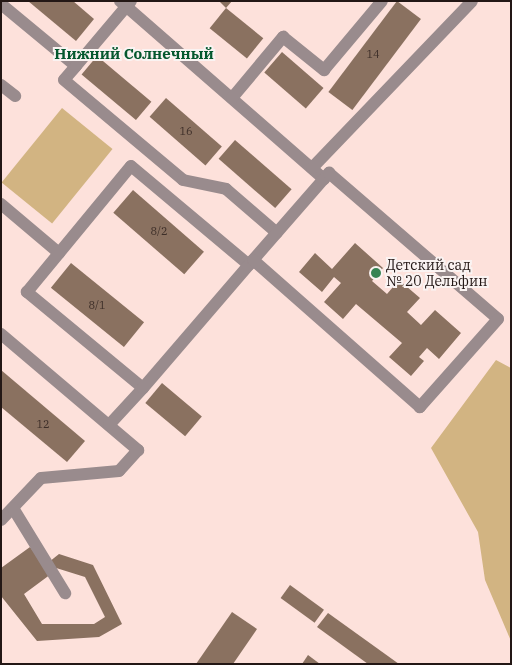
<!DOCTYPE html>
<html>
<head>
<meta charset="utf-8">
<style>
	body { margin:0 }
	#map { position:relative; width:512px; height:665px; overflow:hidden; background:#fde1db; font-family:"IBM Plex Serif",serif }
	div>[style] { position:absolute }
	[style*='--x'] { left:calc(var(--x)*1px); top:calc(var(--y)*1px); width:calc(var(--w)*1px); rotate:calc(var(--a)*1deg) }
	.green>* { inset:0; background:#d2b482; transform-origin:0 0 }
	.building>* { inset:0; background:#8a7160; transform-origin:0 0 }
	.minor>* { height:12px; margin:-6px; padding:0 6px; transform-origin:6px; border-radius:6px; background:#998b8d }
	.dots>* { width:14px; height:14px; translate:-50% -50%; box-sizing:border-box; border:2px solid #faf3f2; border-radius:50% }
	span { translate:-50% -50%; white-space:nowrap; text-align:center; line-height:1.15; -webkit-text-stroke:4px #faf3f2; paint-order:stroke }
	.number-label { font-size:11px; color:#3d2e28 }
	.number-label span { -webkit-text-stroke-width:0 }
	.poi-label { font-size:14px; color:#231715 }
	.left { translate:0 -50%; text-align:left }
	.neighbourhood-label { font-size:15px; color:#05582e; font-weight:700 }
	.frame { position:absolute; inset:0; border:2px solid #231715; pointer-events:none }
</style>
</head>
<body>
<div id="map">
	<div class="green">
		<i style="left:62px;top:108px;width:65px;height:96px;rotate:39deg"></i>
		<i style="clip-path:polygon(496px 360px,511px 368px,511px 641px,485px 580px,478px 532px,431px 448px)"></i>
	</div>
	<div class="building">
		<i style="clip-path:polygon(28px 1px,73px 1px,94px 19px,76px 41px)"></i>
		<i style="clip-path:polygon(219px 1px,232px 1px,226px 8px)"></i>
		<i style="left:397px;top:1px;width:30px;height:114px;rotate:37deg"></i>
		<i style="left:226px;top:8px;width:48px;height:26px;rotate:39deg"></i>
		<i style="left:282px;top:52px;width:55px;height:27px;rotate:41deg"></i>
		<i style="left:97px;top:56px;width:71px;height:24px;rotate:40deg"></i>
		<i style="left:166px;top:98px;width:74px;height:25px;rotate:41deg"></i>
		<i style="left:235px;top:140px;width:75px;height:25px;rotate:41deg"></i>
		<i style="left:133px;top:190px;width:94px;height:30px;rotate:41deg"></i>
		<i style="clip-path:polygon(355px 243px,383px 268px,372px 281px,387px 294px,399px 280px,420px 298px,407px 312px,421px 325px,435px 310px,461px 333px,439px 359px,427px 348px,419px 357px,424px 361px,411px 376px,389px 357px,402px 343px,356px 304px,343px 319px,324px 302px,341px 283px,334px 277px,322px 292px,299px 272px,315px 253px,332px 269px)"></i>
		<i style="left:71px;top:263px;width:94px;height:32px;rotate:39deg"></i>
		<i style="clip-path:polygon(1px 370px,85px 441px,67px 462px,1px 407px)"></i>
		<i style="left:162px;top:383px;width:52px;height:26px;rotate:40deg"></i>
		<i style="clip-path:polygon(30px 547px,51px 574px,24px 594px,42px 624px,94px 624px,105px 617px,85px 577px,53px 567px,49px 562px,59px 554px,93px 565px,122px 624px,99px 637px,37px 641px,1px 596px,1px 568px)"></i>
		<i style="left:290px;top:585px;width:42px;height:16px;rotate:36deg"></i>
		<i style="clip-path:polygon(232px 612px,257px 629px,233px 664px,196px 664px)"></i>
		<i style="clip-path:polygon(328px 613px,399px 664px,368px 664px,317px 627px)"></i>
		<i style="clip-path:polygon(308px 655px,320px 664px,302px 664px)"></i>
	</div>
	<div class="minor">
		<i style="--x:120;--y:1;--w:271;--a:41.1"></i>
		<i style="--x:1;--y:4;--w:97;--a:39.6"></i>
		<i style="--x:76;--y:66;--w:18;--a:131"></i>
		<i style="--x:64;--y:80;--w:155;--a:40"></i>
		<i style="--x:183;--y:180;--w:44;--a:11.8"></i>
		<i style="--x:226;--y:189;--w:67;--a:40.8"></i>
		<i style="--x:76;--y:66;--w:85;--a:-49.8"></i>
		<i style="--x:1;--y:85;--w:18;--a:38"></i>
		<i style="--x:232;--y:98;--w:80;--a:-50.1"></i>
		<i style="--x:283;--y:37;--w:53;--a:38.8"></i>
		<i style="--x:324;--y:70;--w:90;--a:-50"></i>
		<i style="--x:312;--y:168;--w:231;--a:-46.2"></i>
		<i style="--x:1;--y:204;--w:76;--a:40.2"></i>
		<i style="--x:1;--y:334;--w:180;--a:40.3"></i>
		<i style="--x:138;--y:450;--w:28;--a:132"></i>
		<i style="--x:119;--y:471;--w:78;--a:174.9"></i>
		<i style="--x:41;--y:478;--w:58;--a:133.6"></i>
		<i style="--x:143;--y:388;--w:151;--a:-140.4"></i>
		<i style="--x:27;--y:292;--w:163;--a:-50.5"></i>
		<i style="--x:131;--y:166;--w:154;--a:40"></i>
		<i style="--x:109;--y:425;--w:50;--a:-47.4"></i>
		<i style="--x:143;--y:388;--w:169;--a:-49.3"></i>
		<i style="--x:253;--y:260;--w:116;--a:-48.9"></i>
		<i style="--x:329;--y:173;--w:223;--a:40.8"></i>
		<i style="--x:498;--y:319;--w:118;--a:131.6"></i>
		<i style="--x:420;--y:407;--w:222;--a:-138.6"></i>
		<i style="--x:13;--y:508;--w:100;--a:58.5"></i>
	</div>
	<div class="dots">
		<i style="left:376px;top:273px;background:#368454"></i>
	</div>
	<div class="number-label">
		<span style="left:373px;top:54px">14</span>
		<span style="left:186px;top:131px">16</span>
		<span style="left:159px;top:231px">8/2</span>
		<span style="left:97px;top:305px">8/1</span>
		<span style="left:43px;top:424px">12</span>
	</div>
	<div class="poi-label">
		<span class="left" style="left:386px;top:273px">Детский сад<br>№ 20 Дельфин</span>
	</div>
	<div class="neighbourhood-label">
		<span style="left:134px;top:54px">Нижний Солнечный</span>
	</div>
	<div class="frame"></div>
</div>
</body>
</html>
